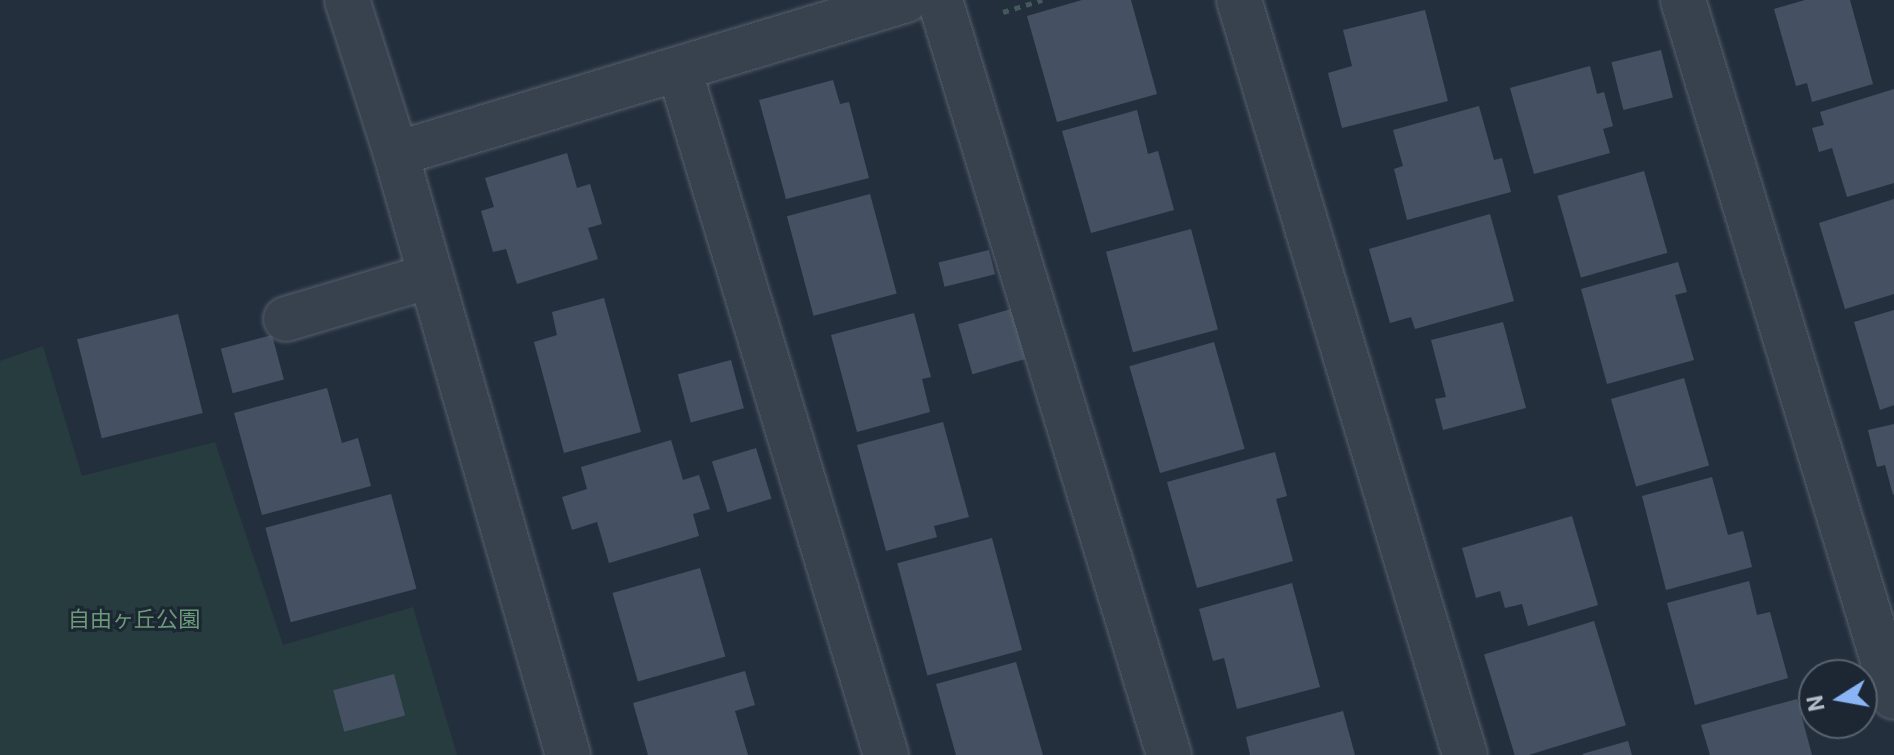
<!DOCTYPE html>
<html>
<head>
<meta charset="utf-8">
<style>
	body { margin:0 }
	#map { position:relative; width:1894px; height:755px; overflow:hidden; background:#242f3e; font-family:Roboto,"Noto Sans JP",sans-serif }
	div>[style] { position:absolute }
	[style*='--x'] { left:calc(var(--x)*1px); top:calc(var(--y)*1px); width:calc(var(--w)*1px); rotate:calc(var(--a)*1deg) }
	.green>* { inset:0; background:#263c3f }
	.building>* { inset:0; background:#455162; transform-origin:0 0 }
	.path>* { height:5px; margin-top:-2.5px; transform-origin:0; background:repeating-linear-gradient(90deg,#44595c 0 6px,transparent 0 12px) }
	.roads { filter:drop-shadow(0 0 2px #565f6c) drop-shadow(0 0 2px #565f6c) }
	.minor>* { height:44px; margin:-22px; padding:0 22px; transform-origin:22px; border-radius:22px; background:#38414e }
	span { translate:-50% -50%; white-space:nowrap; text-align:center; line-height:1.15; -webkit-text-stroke:6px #1d2633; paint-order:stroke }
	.park-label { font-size:22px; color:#6b9a76 }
	.north { position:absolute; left:1798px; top:659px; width:80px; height:80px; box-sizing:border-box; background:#1d2633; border:2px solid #59626f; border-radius:50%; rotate:259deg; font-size:22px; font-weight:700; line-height:32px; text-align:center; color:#b4bcc9 }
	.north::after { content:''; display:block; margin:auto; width:28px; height:36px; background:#8ab4f8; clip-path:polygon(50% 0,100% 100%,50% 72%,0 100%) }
</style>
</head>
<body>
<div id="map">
	<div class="green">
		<i style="clip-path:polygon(43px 346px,82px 476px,215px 442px,283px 645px,413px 607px,457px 755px,0 755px,0 361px)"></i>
	</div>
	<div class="building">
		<i style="clip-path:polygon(1082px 0,1131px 0,1157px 94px,1057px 122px,1027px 16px)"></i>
		<i style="clip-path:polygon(1805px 0,1850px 0,1873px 84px,1812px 102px,1807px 83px,1796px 86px,1774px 9px)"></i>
		<i style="clip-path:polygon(1425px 10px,1448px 101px,1342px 128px,1328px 73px,1352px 66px,1343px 30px)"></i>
		<i style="left:1661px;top:50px;width:49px;height:51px;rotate:76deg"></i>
		<i style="clip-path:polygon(1590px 66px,1597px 94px,1604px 92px,1613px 126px,1603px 129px,1610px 153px,1534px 174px,1510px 88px)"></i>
		<i style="clip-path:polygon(833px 80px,840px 104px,849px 102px,869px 178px,786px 199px,759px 100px)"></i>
		<i style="clip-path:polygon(1894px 89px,1894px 183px,1847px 197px,1832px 148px,1819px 152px,1812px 128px,1824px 125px,1820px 112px)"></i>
		<i style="clip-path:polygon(1479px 106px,1494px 160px,1502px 158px,1511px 192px,1407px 220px,1394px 169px,1403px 166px,1393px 130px)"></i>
		<i style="clip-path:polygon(1137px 110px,1148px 154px,1158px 151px,1174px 210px,1091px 233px,1062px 131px)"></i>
		<i style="clip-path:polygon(567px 153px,577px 188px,590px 184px,602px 224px,588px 228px,598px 259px,517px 284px,506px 249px,493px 252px,481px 211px,494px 207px,485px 178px)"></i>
		<i style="left:1644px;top:171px;width:85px;height:90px;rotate:74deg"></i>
		<i style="left:870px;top:194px;width:103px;height:86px;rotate:75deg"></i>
		<i style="clip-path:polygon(1894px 199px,1894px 294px,1845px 309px,1819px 223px)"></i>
		<i style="clip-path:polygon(1490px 214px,1514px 301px,1415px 329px,1411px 317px,1390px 323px,1369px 249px)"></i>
		<i style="left:1191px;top:229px;width:104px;height:88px;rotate:75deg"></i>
		<i style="left:989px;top:250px;width:25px;height:52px;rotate:76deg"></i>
		<i style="clip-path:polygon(1678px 262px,1687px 292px,1675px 295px,1694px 360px,1607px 384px,1581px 289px)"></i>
		<i style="clip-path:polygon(604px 298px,641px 432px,564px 453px,534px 342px,557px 335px,552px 312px)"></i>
		<i style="left:1011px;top:309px;width:52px;height:55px;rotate:74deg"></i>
		<i style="clip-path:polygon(1894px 310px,1894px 405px,1880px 410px,1854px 322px)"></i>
		<i style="clip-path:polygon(914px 313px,931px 377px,922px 379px,930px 412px,857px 432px,831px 335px)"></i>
		<i style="left:178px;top:314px;width:102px;height:104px;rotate:76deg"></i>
		<i style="clip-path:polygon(1503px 322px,1526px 408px,1443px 430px,1435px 399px,1446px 397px,1431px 340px)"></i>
		<i style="left:272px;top:335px;width:46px;height:53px;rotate:75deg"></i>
		<i style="left:1214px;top:342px;width:111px;height:88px;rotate:74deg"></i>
		<i style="left:731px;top:360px;width:50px;height:55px;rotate:75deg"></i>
		<i style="left:1684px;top:378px;width:91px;height:76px;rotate:74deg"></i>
		<i style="clip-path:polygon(327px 388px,342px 443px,358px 438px,371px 486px,262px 515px,234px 413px)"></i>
		<i style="clip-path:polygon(943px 422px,969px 517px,934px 526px,937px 537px,886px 551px,857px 445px)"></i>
		<i style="clip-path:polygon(1894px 424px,1894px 494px,1893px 495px,1885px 465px,1877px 467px,1868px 430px)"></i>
		<i style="clip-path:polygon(671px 440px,683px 480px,699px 475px,710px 509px,693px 514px,699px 536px,609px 563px,597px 522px,572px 530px,562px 497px,587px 489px,581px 467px)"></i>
		<i style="left:756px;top:448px;width:53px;height:46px;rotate:73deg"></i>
		<i style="clip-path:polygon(1275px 452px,1287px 496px,1276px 499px,1293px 561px,1197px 588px,1167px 482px)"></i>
		<i style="clip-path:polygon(1712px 477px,1728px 535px,1743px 531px,1752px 567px,1666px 590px,1642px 496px)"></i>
		<i style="left:391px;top:494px;width:98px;height:130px;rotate:75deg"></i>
		<i style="clip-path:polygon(1572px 516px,1598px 605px,1528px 626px,1522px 604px,1505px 608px,1500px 591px,1476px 598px,1462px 548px)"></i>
		<i style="left:992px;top:538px;width:116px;height:98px;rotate:75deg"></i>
		<i style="left:700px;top:568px;width:92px;height:91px;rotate:74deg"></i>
		<i style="clip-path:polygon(1749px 581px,1757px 615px,1770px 612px,1788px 678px,1695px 705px,1667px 603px)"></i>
		<i style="clip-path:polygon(1292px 583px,1320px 687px,1237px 709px,1224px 658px,1213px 661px,1199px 609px)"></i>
		<i style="left:1594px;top:621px;width:109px;height:115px;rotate:73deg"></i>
		<i style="clip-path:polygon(1016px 662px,1043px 755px,956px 755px,936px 684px)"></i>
		<i style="clip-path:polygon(745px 671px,755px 705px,735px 711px,748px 755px,648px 755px,633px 703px)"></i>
		<i style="left:394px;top:674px;width:43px;height:63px;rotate:75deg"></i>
		<i style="clip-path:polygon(1797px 699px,1812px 755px,1710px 755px,1701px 725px)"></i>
		<i style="clip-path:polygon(1343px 711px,1355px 755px,1250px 755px,1246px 737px)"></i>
		<i style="clip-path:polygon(1628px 741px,1632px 755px,1583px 755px,1582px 754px)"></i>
	</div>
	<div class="path">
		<i style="--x:1003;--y:12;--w:41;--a:-17.1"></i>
	</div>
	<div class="roads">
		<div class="minor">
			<i style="--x:347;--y:0;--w:162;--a:72.3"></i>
			<i style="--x:396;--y:154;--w:625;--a:74.03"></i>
			<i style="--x:940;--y:0;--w:789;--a:73.13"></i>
			<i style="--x:1239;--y:0;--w:788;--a:73.34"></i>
			<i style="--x:1683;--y:0;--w:728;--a:73.16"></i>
			<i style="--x:679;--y:69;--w:717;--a:73.21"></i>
			<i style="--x:396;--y:154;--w:533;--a:-16.8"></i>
			<i style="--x:286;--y:319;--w:150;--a:-16.6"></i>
		</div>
	</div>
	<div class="park-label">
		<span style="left:134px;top:620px">自由ヶ丘公園</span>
	</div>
	<div class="north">N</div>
</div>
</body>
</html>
